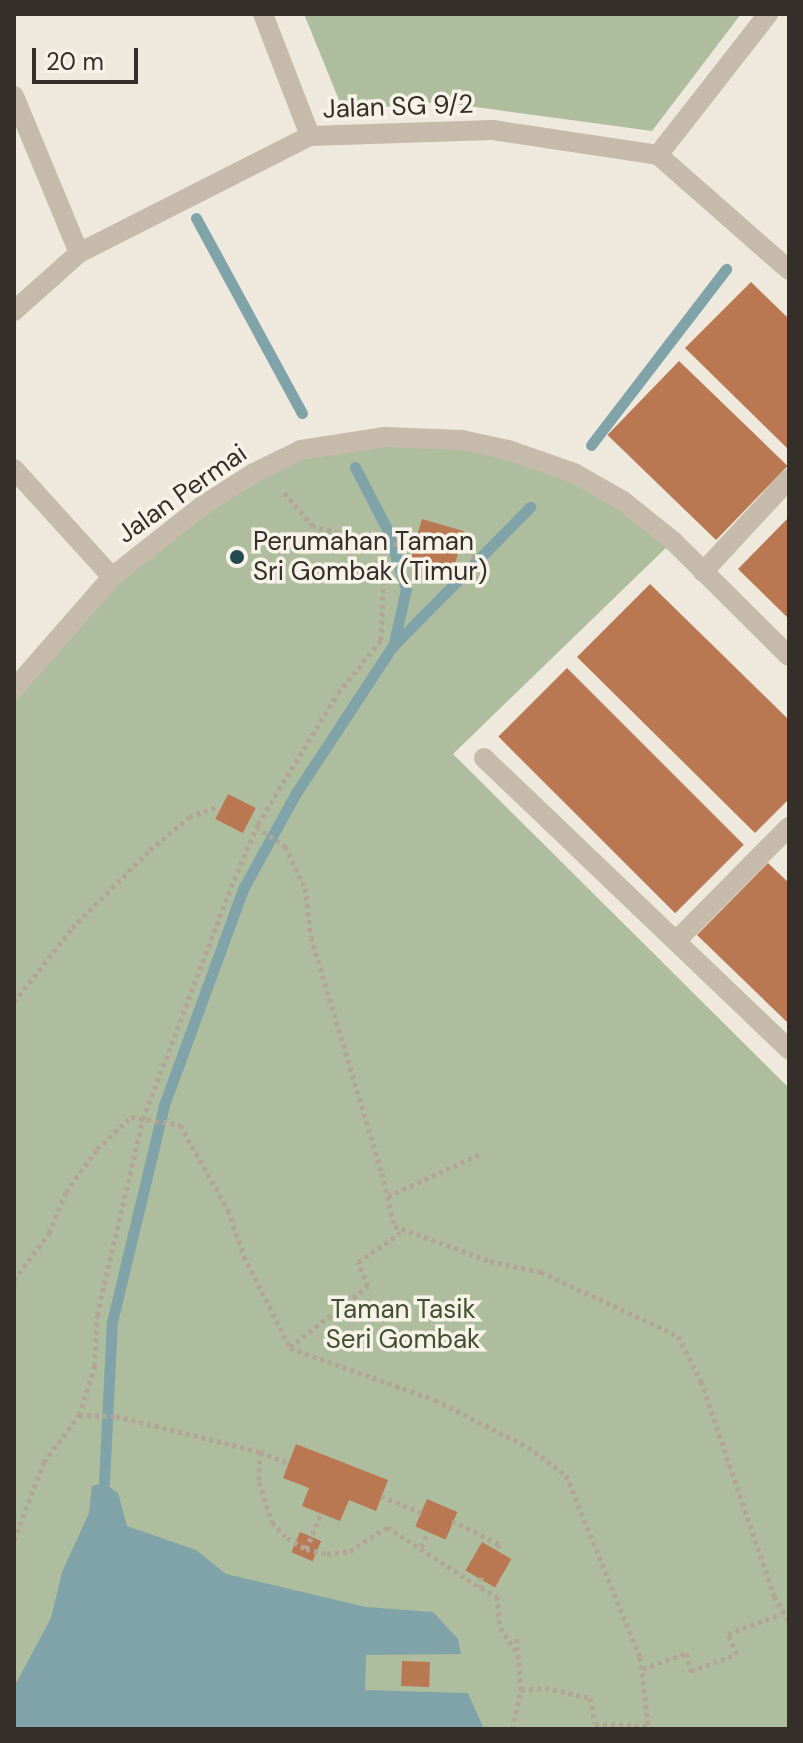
<!DOCTYPE html>
<html>
<head>
<meta charset="utf-8">
<style>
	body { margin:0 }
	#map { position:relative; width:803px; height:1743px; overflow:hidden; background:#efe9dd; font-family:"DM Sans",sans-serif }
	div>[style] { position:absolute }
	[style*='--x'] { left:calc(var(--x)*1px); top:calc(var(--y)*1px); width:calc(var(--w)*1px); rotate:calc(var(--a)*1deg) }
	.green>* { inset:0; background:#afbd9f }
	.water>* { inset:0; background:#80a3a9 }
	.stream>* { height:11px; margin:-5.5px; padding:0 5.5px; transform-origin:5.5px; border-radius:5.5px; background:#80a3a9 }
	.building>* { inset:0; background:#b97752; transform-origin:0 0 }
	.path>* { height:5px; margin-top:-2.5px; transform-origin:0; background:repeating-linear-gradient(90deg,#b2a595 0 4px,transparent 0 8px) }
	.minor>* { height:20px; margin:-10px; padding:0 10px; transform-origin:10px; border-radius:10px; background:#c6baab }
	.dots>* { width:22px; height:22px; translate:-50% -50%; box-sizing:border-box; border:4px solid #f8f3e9; border-radius:50% }
	span { translate:-50% -50%; white-space:nowrap; text-align:center; line-height:1.15; -webkit-text-stroke:7px #f8f3e9; paint-order:stroke }
	.street-label { font-size:26px; color:#352e29 }
	.poi-label { font-size:26px; color:#352e29 }
	.left { translate:0 -50%; text-align:left }
	.park-label { font-size:26px; color:#415030 }
	.frame { position:absolute; inset:0; border:16px solid #352e29; pointer-events:none }
	.scale { position:absolute; left:32px; top:48px; width:106px; height:36px; box-sizing:border-box; border:4px solid #352e29; border-top:0; padding-left:10px; font-size:24px; line-height:28px; white-space:nowrap; color:#352e29; -webkit-text-stroke:6px #f8f3e9; paint-order:stroke }
</style>
</head>
<body>
<div id="map">
	<div class="green">
		<i style="clip-path:polygon(304px 14px,741px 14px,652px 131px,439px 102px,365px 109px,339px 100px)"></i>
		<i style="clip-path:polygon(401px 441px,490px 446px,582px 479px,672px 542px,453px 754px,789px 1088px,789px 1729px,14px 1729px,14px 692px,118px 579px,195px 512px,309px 450px)"></i>
	</div>
	<div class="water">
		<i style="clip-path:polygon(104px 1483px,118px 1493px,127px 1526px,196px 1550px,226px 1574px,366px 1607px,433px 1612px,458px 1639px,461px 1654px,366px 1655px,365px 1690px,468px 1693px,484px 1729px,14px 1729px,14px 1687px,51px 1618px,62px 1572px,89px 1513px,92px 1486px)"></i>
	</div>
	<div class="stream">
		<i style="--x:196;--y:218;--w:222;--a:61.5"></i>
		<i style="--x:591;--y:445;--w:222;--a:-52.5"></i>
		<i style="--x:355;--y:467;--w:70;--a:62.7"></i>
		<i style="--x:387;--y:529;--w:63;--a:72.4"></i>
		<i style="--x:406;--y:589;--w:59;--a:102.6"></i>
		<i style="--x:104;--y:1483;--w:161;--a:-87.2"></i>
		<i style="--x:112;--y:1322;--w:223;--a:-76.5"></i>
		<i style="--x:164;--y:1105;--w:230;--a:-69.9"></i>
		<i style="--x:243;--y:889;--w:110;--a:-61.1"></i>
		<i style="--x:296;--y:793;--w:175;--a:-56.7"></i>
		<i style="--x:392;--y:647;--w:197;--a:-45.4"></i>
	</div>
	<div class="building">
		<i style="clip-path:polygon(751px 282px,789px 319px,789px 450px,685px 348px)"></i>
		<i style="left:679px;top:361px;width:151px;height:103px;rotate:44deg"></i>
		<i style="clip-path:polygon(789px 517px,789px 619px,738px 569px)"></i>
		<i style="left:422px;top:519px;width:44px;height:40px;rotate:16deg"></i>
		<i style="clip-path:polygon(650px 584px,789px 720px,789px 799px,755px 833px,577px 657px)"></i>
		<i style="left:567px;top:668px;width:250px;height:97px;rotate:45deg"></i>
		<i style="left:228px;top:794px;width:31px;height:28px;rotate:27deg"></i>
		<i style="clip-path:polygon(768px 863px,789px 883px,789px 1024px,697px 935px)"></i>
		<i style="clip-path:polygon(296px 1444px,388px 1480px,376px 1511px,349px 1500px,340px 1521px,302px 1506px,309px 1488px,283px 1478px)"></i>
		<i style="left:427px;top:1499px;width:33px;height:30px;rotate:23deg"></i>
		<i style="left:300px;top:1532px;width:23px;height:22px;rotate:23deg"></i>
		<i style="left:482px;top:1542px;width:34px;height:33px;rotate:30deg"></i>
		<i style="left:402px;top:1661px;width:28px;height:25px;rotate:2deg"></i>
	</div>
	<div class="path">
		<i style="--x:385;--y:545;--w:31;--a:-7"></i>
		<i style="--x:459;--y:546;--w:34;--a:36"></i>
		<i style="--x:256;--y:827;--w:35;--a:33"></i>
		<i style="--x:285;--y:846;--w:47;--a:64.5"></i>
		<i style="--x:305;--y:888;--w:49;--a:83"></i>
		<i style="--x:311;--y:937;--w:246;--a:73.3"></i>
		<i style="--x:382;--y:1173;--w:54;--a:77.2"></i>
		<i style="--x:394;--y:1226;--w:102;--a:20"></i>
		<i style="--x:490;--y:1261;--w:52;--a:12.2"></i>
		<i style="--x:541;--y:1272;--w:151;--a:25"></i>
		<i style="--x:678;--y:1336;--w:51;--a:62.9"></i>
		<i style="--x:701;--y:1381;--w:227;--a:71.2"></i>
		<i style="--x:774;--y:1596;--w:29;--a:59"></i>
		<i style="--x:14;--y:1002;--w:94;--a:-51.9"></i>
		<i style="--x:72;--y:928;--w:110;--a:-45"></i>
		<i style="--x:150;--y:850;--w:51;--a:-40.2"></i>
		<i style="--x:189;--y:817;--w:29;--a:-20"></i>
		<i style="--x:388;--y:1196;--w:101;--a:-24.5"></i>
		<i style="--x:14;--y:1280;--w:59;--a:-53.3"></i>
		<i style="--x:49;--y:1233;--w:44;--a:-67.5"></i>
		<i style="--x:66;--y:1192;--w:53;--a:-54.2"></i>
		<i style="--x:97;--y:1149;--w:47;--a:-43.3"></i>
		<i style="--x:131;--y:1117;--w:50;--a:9.3"></i>
		<i style="--x:180;--y:1125;--w:98;--a:60.5"></i>
		<i style="--x:228;--y:1210;--w:49;--a:70.8"></i>
		<i style="--x:244;--y:1256;--w:103;--a:63.4"></i>
		<i style="--x:290;--y:1348;--w:154;--a:19.7"></i>
		<i style="--x:435;--y:1400;--w:104;--a:26.8"></i>
		<i style="--x:528;--y:1447;--w:47;--a:36.4"></i>
		<i style="--x:566;--y:1475;--w:196;--a:67.9"></i>
		<i style="--x:640;--y:1657;--w:73;--a:82.9"></i>
		<i style="--x:290;--y:1347;--w:99;--a:-38"></i>
		<i style="--x:368;--y:1286;--w:26;--a:-113"></i>
		<i style="--x:358;--y:1262;--w:55;--a:-34.6"></i>
		<i style="--x:79;--y:1415;--w:52;--a:-71.9"></i>
		<i style="--x:95;--y:1366;--w:51;--a:-87.8"></i>
		<i style="--x:97;--y:1315;--w:201;--a:-76.8"></i>
		<i style="--x:143;--y:1119;--w:248;--a:-69.2"></i>
		<i style="--x:231;--y:887;--w:69;--a:-66.8"></i>
		<i style="--x:258;--y:824;--w:153;--a:-58.6"></i>
		<i style="--x:338;--y:693;--w:68;--a:-50.9"></i>
		<i style="--x:381;--y:640;--w:95;--a:-87.6"></i>
		<i style="--x:385;--y:545;--w:74;--a:-165.2"></i>
		<i style="--x:313;--y:526;--w:48;--a:-130.7"></i>
		<i style="--x:260;--y:1452;--w:31;--a:21"></i>
		<i style="--x:381;--y:1496;--w:44;--a:22.5"></i>
		<i style="--x:452;--y:1521;--w:52;--a:26.1"></i>
		<i style="--x:499;--y:1544;--w:7;--a:117"></i>
		<i style="--x:14;--y:1540;--w:84;--a:-69"></i>
		<i style="--x:44;--y:1462;--w:59;--a:-53.3"></i>
		<i style="--x:79;--y:1415;--w:37;--a:2"></i>
		<i style="--x:116;--y:1416;--w:148;--a:14"></i>
		<i style="--x:260;--y:1452;--w:30;--a:92"></i>
		<i style="--x:259;--y:1482;--w:42;--a:72"></i>
		<i style="--x:272;--y:1522;--w:22;--a:47"></i>
		<i style="--x:287;--y:1538;--w:22;--a:30"></i>
		<i style="--x:306;--y:1549;--w:22;--a:13"></i>
		<i style="--x:327;--y:1554;--w:23;--a:-7"></i>
		<i style="--x:350;--y:1551;--w:44;--a:-33"></i>
		<i style="--x:387;--y:1527;--w:112;--a:33"></i>
		<i style="--x:421;--y:1547;--w:17;--a:-65"></i>
		<i style="--x:306;--y:1549;--w:40;--a:-66.6"></i>
		<i style="--x:481;--y:1577;--w:11;--a:90"></i>
		<i style="--x:481;--y:1588;--w:18;--a:27"></i>
		<i style="--x:497;--y:1596;--w:32;--a:85"></i>
		<i style="--x:500;--y:1628;--w:32;--a:55"></i>
		<i style="--x:643;--y:1669;--w:46;--a:-20.4"></i>
		<i style="--x:686;--y:1653;--w:19;--a:74"></i>
		<i style="--x:691;--y:1671;--w:49;--a:-20.3"></i>
		<i style="--x:737;--y:1654;--w:22;--a:-114"></i>
		<i style="--x:728;--y:1634;--w:57;--a:-20.7"></i>
		<i style="--x:521;--y:1690;--w:24;--a:-5"></i>
		<i style="--x:545;--y:1688;--w:46;--a:12.5"></i>
		<i style="--x:590;--y:1698;--w:26;--a:79"></i>
		<i style="--x:595;--y:1724;--w:54;--a:2.1"></i>
		<i style="--x:512;--y:1729;--w:40;--a:-77"></i>
		<i style="--x:521;--y:1690;--w:56;--a:-95.1"></i>
	</div>
	<div class="minor">
		<i style="--x:263;--y:14;--w:131;--a:68.9"></i>
		<i style="--x:14;--y:96;--w:170;--a:67.5"></i>
		<i style="--x:658;--y:155;--w:179;--a:-52"></i>
		<i style="--x:14;--y:311;--w:87;--a:-41.7"></i>
		<i style="--x:79;--y:253;--w:259;--a:-26.9"></i>
		<i style="--x:310;--y:136;--w:183;--a:-1.9"></i>
		<i style="--x:493;--y:130;--w:167;--a:8.6"></i>
		<i style="--x:658;--y:155;--w:174;--a:41.3"></i>
		<i style="--x:14;--y:469;--w:146;--a:47.8"></i>
		<i style="--x:703;--y:572;--w:127;--a:-47.2"></i>
		<i style="--x:14;--y:689;--w:149;--a:-48.8"></i>
		<i style="--x:112;--y:577;--w:115;--a:-38.3"></i>
		<i style="--x:202;--y:506;--w:62;--a:-32.4"></i>
		<i style="--x:254;--y:473;--w:52;--a:-26.1"></i>
		<i style="--x:301;--y:450;--w:85;--a:-8.8"></i>
		<i style="--x:385;--y:437;--w:77;--a:2.2"></i>
		<i style="--x:462;--y:440;--w:47;--a:12.3"></i>
		<i style="--x:508;--y:450;--w:70;--a:19.2"></i>
		<i style="--x:574;--y:473;--w:56;--a:29.7"></i>
		<i style="--x:623;--y:501;--w:64;--a:38.7"></i>
		<i style="--x:673;--y:541;--w:163;--a:44.8"></i>
		<i style="--x:484;--y:758;--w:422;--a:43.7"></i>
		<i style="--x:677;--y:940;--w:159;--a:-45.3"></i>
	</div>
	<div class="dots">
		<i style="left:237px;top:557px;background:#234952"></i>
	</div>
	<div class="street-label">
		<span style="left:398px;top:107px;rotate:-2deg">Jalan SG 9/2</span>
		<span style="left:182px;top:494px;rotate:-35deg">Jalan Permai</span>
	</div>
	<div class="poi-label">
		<span class="left" style="left:253px;top:557px">Perumahan Taman<br>Sri Gombak (Timur)</span>
	</div>
	<div class="park-label">
		<span style="left:403px;top:1325px">Taman Tasik<br>Seri Gombak</span>
	</div>
	<div class="frame"></div>
	<div class="scale">20 m</div>
</div>
</body>
</html>
